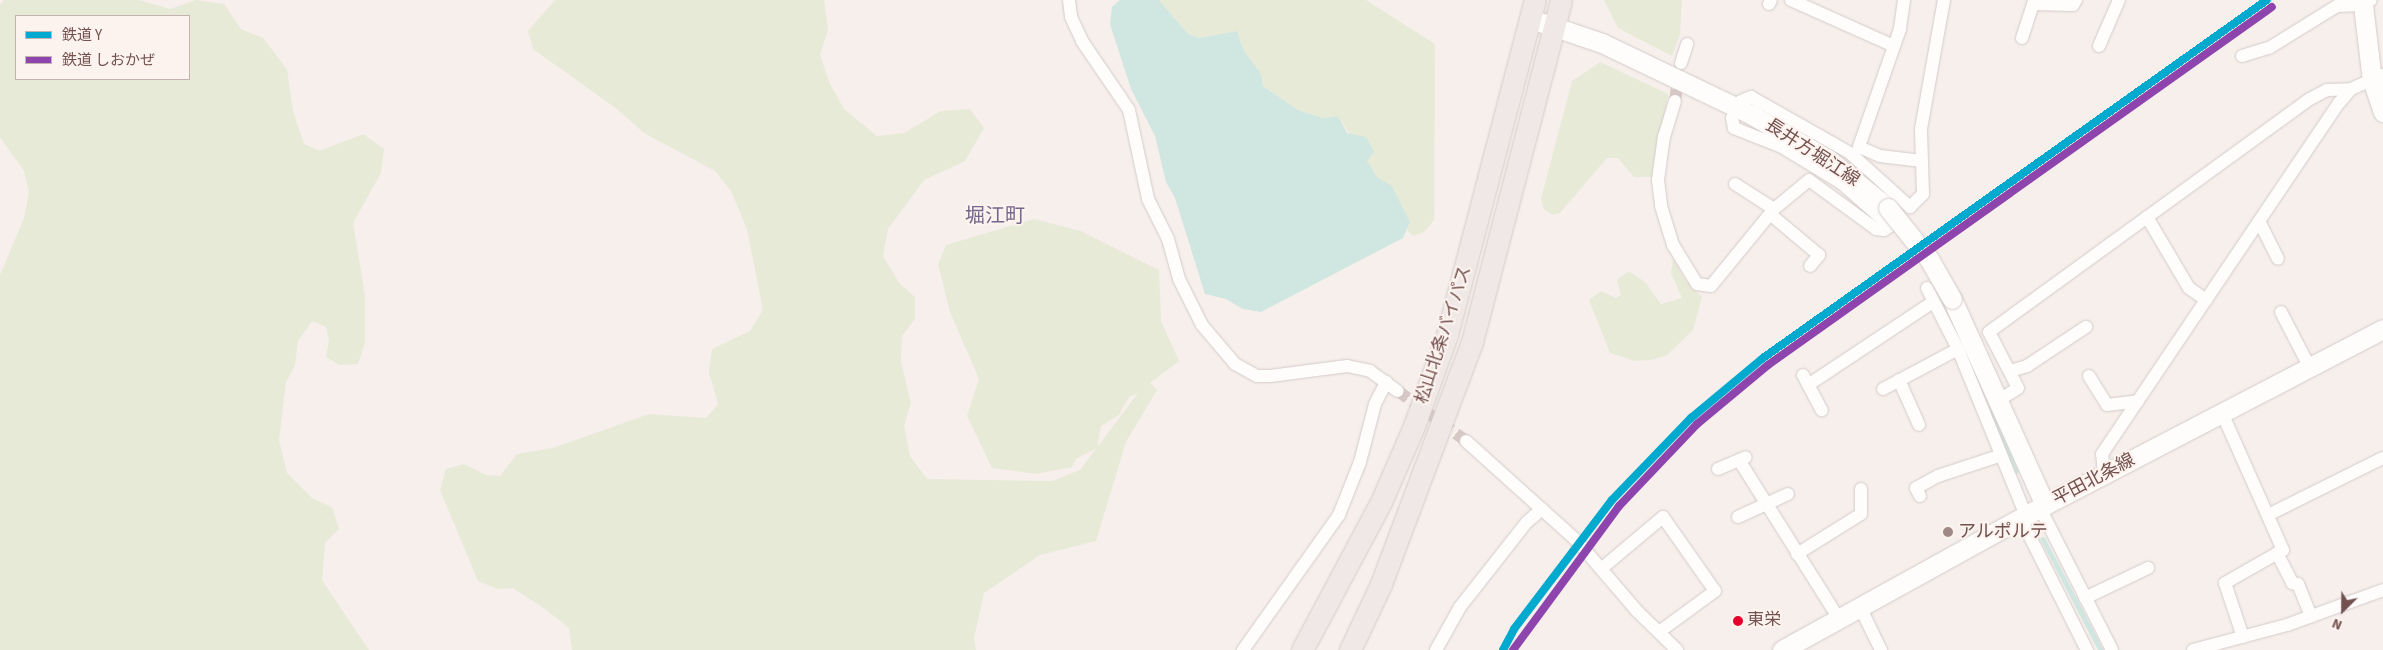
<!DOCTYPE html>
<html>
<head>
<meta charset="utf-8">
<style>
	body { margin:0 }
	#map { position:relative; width:2383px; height:650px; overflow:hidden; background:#f6efec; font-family:"Source Sans 3","Noto Sans JP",sans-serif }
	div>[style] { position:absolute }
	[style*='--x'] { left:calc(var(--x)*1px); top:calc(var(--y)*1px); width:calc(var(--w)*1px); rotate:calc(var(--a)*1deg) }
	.green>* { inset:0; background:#e8ead8 }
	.water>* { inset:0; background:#d0e6e1 }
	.stream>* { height:4.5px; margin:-2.25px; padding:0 2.25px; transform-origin:2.25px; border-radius:2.25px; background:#d0e6e1 }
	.minor-tunnel>* { height:12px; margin-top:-6px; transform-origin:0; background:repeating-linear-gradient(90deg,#d5c8c5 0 12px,transparent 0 18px) }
	.roads { filter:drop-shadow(0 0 1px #d4cbc9) drop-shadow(0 0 1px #d4cbc9) }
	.minor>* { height:12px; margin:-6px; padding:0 6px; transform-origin:6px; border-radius:6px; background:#fefdfc }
	.secondary>* { height:19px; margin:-9.5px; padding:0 9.5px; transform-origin:9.5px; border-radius:9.5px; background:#fefdfc }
	.trunk>* { height:21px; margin:-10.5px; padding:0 10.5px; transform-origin:10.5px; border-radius:10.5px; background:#f0e8e6 }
	.bridges { filter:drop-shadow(0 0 1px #d5cac8) drop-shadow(0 0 1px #d5cac8) }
	.secondary-bridge>* { height:19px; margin:-9.5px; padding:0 9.5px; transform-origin:9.5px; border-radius:9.5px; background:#fefdfc }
	.rail-1>* { height:8px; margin:-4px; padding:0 4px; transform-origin:4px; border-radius:4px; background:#00a9ce }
	.rail-2>* { height:8px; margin:-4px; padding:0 4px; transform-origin:4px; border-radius:4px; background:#8e44ad }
	.dots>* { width:14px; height:14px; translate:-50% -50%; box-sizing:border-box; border:2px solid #fdf3ee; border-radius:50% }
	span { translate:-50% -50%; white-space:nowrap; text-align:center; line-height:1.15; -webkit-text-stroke:4px #fdf3ee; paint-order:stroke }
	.bus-label { font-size:17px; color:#72514f }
	.left { translate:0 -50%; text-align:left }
	.street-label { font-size:18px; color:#72514f }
	.poi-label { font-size:18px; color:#72514f }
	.quarter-label { font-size:20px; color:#75668d }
	.legend { position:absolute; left:15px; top:15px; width:175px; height:65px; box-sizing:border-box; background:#fdf3ee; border:1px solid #c5b2ae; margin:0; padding:6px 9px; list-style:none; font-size:15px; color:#72514f }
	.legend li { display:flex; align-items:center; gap:10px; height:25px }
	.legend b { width:25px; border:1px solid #c5b2ae }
	.north { position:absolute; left:2318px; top:585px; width:50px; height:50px; -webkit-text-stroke:4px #fdf3ee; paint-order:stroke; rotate:203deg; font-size:14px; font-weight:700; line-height:20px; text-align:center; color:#72514f }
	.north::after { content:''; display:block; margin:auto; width:18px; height:22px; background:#72514f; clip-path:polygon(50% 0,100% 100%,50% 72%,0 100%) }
</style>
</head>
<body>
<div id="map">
	<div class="green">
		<i style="clip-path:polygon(evenodd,4px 0,139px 0,170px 9px,196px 0,224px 4px,241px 29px,263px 38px,287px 69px,293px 111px,304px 144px,320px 151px,363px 134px,384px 149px,381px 173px,353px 223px,365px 295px,365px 343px,358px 364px,340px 365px,326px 357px,329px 340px,326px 327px,312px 321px,298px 341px,295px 365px,286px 383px,279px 440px,287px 473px,313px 499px,332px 507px,339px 529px,325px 543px,322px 580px,369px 650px,0 650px,0 275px,24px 218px,29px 192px,24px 171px,0 137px,0 5px,4px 0,16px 16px,189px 16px,189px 79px,16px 79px,16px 16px)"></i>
		<i style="clip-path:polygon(555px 0,824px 0,828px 30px,820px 55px,830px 84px,844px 109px,877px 136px,904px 133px,941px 111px,970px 109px,984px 128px,965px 161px,924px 180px,888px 229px,883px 256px,900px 284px,915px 297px,915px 319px,902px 336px,901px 362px,911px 403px,904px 426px,910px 456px,927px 479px,1052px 481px,1080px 470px,1138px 393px,1129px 397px,1119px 415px,1101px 426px,1097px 448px,1076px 459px,1072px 467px,1036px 474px,992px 468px,967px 416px,979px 379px,950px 312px,938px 264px,946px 245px,1034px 219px,1081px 231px,1159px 270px,1161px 321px,1179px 361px,1150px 383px,1157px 390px,1126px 442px,1096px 541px,1040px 555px,984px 593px,974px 638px,976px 650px,572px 650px,569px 628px,545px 609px,513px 588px,497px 589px,478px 581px,440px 490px,446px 469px,464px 464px,486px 475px,500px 476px,517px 454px,553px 448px,649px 414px,706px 418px,718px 404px,709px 372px,712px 349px,750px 331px,763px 310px,747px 229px,731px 191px,715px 171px,644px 133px,617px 109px,533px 49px,528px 31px)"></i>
		<i style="clip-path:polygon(1159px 0,1366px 0,1435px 44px,1434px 220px,1424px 232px,1413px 236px,1407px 231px,1410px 222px,1392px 186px,1377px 177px,1338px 116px,1323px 118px,1298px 110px,1263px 86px,1261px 74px,1244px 51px,1237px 31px,1199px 38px,1188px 34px)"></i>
		<i style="clip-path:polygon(1604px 0,1682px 0,1680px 35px,1672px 56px,1618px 28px)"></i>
		<i style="clip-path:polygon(1600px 62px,1668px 94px,1654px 177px,1634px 177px,1618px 158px,1607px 158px,1560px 213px,1553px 215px,1544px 210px,1541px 199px,1572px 81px)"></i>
		<i style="clip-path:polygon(1673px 258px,1686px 281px,1702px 297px,1693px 330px,1667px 355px,1651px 360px,1635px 361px,1610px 353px,1589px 300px,1601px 291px,1616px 298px,1621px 295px,1617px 280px,1629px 271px,1645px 282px,1661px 304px,1682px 298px,1671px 273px)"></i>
	</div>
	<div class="water">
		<i style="clip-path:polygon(1120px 0,1159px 0,1188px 34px,1199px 38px,1237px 31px,1244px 51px,1261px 74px,1263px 86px,1298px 110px,1323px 118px,1338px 116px,1347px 133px,1366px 137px,1374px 152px,1367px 161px,1377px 177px,1392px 186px,1410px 222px,1403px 238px,1261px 312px,1243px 309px,1226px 299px,1205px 294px,1175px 198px,1166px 182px,1155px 136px,1131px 89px,1110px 24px,1112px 7px)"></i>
	</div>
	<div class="stream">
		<i style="--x:1991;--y:412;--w:64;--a:67"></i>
		<i style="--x:2043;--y:539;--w:125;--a:62.4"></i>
	</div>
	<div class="minor-tunnel">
		<i style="--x:1675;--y:101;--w:29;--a:-82"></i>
		<i style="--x:1398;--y:391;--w:84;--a:36.3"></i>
	</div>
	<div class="roads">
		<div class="minor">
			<i style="--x:1069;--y:0;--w:17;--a:83"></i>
			<i style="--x:1071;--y:17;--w:26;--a:65"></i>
			<i style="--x:1082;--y:41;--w:83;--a:55.7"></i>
			<i style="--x:1129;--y:110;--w:91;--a:77.9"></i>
			<i style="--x:1148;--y:199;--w:45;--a:63.4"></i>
			<i style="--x:1168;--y:239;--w:41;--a:74.6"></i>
			<i style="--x:1179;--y:279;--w:51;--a:63.4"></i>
			<i style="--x:1202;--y:325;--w:51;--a:49.8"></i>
			<i style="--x:1235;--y:364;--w:25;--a:29"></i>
			<i style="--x:1257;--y:376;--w:13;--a:0"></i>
			<i style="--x:1270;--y:376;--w:78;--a:-7.4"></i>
			<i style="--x:1347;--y:366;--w:24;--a:12"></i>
			<i style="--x:1370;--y:371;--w:34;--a:36"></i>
			<i style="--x:1791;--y:0;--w:113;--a:24.1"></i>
			<i style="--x:1904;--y:0;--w:29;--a:98"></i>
			<i style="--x:1900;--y:29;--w:125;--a:109.2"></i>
			<i style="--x:1859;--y:147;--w:23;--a:23"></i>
			<i style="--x:1880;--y:156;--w:42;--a:6.8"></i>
			<i style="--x:1769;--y:4;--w:4;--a:-63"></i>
			<i style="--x:2022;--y:38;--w:36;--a:-72"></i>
			<i style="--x:2033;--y:4;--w:40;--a:1.4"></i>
			<i style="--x:2073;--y:5;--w:6;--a:-59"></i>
			<i style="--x:2099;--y:46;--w:50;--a:-66.5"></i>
			<i style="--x:2242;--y:56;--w:28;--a:-17"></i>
			<i style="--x:2269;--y:48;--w:80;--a:-31.7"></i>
			<i style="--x:2337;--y:6;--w:26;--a:-2"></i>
			<i style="--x:2363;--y:5;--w:9;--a:-32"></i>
			<i style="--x:1681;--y:63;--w:20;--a:-72"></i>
			<i style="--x:1675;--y:101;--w:37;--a:107"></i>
			<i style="--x:1664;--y:136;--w:44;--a:97.8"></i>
			<i style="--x:1658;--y:180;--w:26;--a:83"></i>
			<i style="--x:1661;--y:206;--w:41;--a:72.9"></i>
			<i style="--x:1673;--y:245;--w:46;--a:58.4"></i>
			<i style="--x:1697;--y:284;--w:14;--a:8"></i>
			<i style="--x:1711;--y:286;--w:99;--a:-50.7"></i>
			<i style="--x:1774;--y:209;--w:45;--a:-39.6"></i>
			<i style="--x:1809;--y:180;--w:83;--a:36.2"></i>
			<i style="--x:1876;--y:229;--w:8;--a:7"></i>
			<i style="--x:1884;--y:230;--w:7;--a:-34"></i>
			<i style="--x:1890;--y:226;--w:65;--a:-138.7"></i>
			<i style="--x:1841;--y:183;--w:69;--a:-148.6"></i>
			<i style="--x:1782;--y:147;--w:52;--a:-158.4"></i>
			<i style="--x:1734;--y:128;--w:10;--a:-101"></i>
			<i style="--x:1732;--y:118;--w:19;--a:-62"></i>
			<i style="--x:1741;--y:101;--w:11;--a:-22"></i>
			<i style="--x:1751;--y:97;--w:114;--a:29.5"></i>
			<i style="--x:1850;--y:153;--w:81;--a:42"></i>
			<i style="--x:1910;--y:207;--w:18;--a:-45"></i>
			<i style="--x:1923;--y:194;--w:65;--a:-91.8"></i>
			<i style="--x:1921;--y:129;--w:131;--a:-79.9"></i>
			<i style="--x:1735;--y:184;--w:46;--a:32.7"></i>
			<i style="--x:1770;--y:214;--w:64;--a:39.9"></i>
			<i style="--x:1819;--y:255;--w:14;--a:129"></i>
			<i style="--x:2147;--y:217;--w:82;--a:59.4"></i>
			<i style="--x:2189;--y:288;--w:21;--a:35"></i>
			<i style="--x:2259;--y:221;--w:42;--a:63.4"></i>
			<i style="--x:1927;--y:288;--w:68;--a:63.1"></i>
			<i style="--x:1958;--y:349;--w:180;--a:67.8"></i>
			<i style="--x:2281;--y:312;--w:63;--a:62.6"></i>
			<i style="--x:2010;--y:371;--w:18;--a:-16"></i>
			<i style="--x:2027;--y:366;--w:71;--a:-33.5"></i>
			<i style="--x:1803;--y:375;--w:40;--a:62"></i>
			<i style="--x:2089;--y:376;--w:34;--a:58"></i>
			<i style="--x:2107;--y:405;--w:31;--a:-7"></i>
			<i style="--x:1899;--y:380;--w:49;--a:66"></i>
			<i style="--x:1808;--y:385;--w:150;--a:-33.6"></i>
			<i style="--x:1883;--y:389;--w:85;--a:-28.1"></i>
			<i style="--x:1999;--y:400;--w:22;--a:-32"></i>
			<i style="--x:2018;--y:388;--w:63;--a:-117.4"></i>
			<i style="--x:1989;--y:332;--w:397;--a:-36"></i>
			<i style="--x:2310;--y:99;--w:19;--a:-28"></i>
			<i style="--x:2327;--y:90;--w:24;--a:-2"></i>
			<i style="--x:2222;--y:413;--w:150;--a:66"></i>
			<i style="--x:2283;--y:550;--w:67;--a:150.4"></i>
			<i style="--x:2225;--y:583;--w:57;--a:71.6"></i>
			<i style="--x:1466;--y:441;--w:151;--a:42"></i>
			<i style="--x:1578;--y:542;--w:91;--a:49.5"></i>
			<i style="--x:1637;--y:611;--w:56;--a:44.3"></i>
			<i style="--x:1739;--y:460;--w:188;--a:57.8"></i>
			<i style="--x:1718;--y:469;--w:30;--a:-23"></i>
			<i style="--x:2104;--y:475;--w:21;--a:-95"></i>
			<i style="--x:2102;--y:454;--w:424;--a:-56"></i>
			<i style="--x:2339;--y:103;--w:18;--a:-49"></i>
			<i style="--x:2351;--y:89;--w:35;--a:-24"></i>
			<i style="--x:1920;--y:496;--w:9;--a:-117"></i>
			<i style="--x:1916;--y:488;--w:25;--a:-29"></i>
			<i style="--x:1938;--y:476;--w:64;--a:-18.2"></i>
			<i style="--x:2040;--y:508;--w:159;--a:63.1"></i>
			<i style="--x:2270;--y:514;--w:126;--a:-26.4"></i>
			<i style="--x:1738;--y:517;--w:55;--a:-24.7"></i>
			<i style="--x:2021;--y:519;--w:147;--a:63.3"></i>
			<i style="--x:2277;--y:553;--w:34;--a:63"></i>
			<i style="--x:2292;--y:583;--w:6;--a:9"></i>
			<i style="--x:2298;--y:584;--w:35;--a:68"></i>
			<i style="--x:1797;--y:554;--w:75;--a:-32"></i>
			<i style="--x:1861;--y:514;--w:25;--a:-90"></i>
			<i style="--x:1601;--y:569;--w:81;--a:-40"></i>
			<i style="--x:1663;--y:517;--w:90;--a:54.9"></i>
			<i style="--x:1715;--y:591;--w:69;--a:143.8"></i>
			<i style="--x:2085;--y:598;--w:70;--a:-25.5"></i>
			<i style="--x:1860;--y:607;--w:48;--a:64"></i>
			<i style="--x:1243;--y:650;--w:166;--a:-54.6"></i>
			<i style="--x:1339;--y:515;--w:57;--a:-68.4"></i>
			<i style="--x:1360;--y:462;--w:60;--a:-75.5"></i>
			<i style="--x:1375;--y:404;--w:25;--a:-63"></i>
			<i style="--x:1436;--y:650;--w:49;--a:-60.8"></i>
			<i style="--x:1460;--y:607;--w:108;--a:-51.8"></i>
			<i style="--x:1527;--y:522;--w:20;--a:-41"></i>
			<i style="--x:2193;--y:650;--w:97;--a:-14.9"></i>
			<i style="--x:2287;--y:625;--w:102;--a:-20"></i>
		</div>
		<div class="secondary">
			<i style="--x:2363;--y:5;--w:76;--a:83.2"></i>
			<i style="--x:2372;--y:80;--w:34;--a:71"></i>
			<i style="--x:1531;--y:19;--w:75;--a:18.7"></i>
			<i style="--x:1602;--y:43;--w:166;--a:25.6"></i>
			<i style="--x:1752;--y:115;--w:88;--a:30.1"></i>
			<i style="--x:1828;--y:159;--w:77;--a:39.2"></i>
			<i style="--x:1952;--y:299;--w:226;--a:65.7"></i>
			<i style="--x:1782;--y:650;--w:300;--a:-28.9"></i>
			<i style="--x:2045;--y:505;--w:381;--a:-27.5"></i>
		</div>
		<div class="trunk">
			<i style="--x:1302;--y:650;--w:168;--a:-61.9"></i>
			<i style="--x:1381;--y:502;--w:83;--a:-66.5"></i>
			<i style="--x:1414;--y:426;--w:97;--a:-70.1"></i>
			<i style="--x:1447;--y:335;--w:346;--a:-75.3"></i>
			<i style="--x:1350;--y:650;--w:73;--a:-64.8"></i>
			<i style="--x:1381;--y:584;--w:259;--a:-69.4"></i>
			<i style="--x:1472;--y:342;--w:353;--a:-75.4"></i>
		</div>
	</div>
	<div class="bridges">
		<div class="secondary-bridge">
			<i style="--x:1888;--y:208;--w:65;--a:51.2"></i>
			<i style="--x:1929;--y:259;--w:46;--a:60.1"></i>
		</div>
	</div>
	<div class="rail-1">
		<i style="--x:1503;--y:650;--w:24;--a:-62"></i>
		<i style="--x:1514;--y:629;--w:162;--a:-52.8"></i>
		<i style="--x:1612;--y:500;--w:114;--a:-46.1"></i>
		<i style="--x:1691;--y:418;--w:94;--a:-39.8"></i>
		<i style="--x:1763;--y:358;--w:618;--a:-35.39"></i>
	</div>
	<div class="rail-2">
		<i style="--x:1513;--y:650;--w:179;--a:-53.6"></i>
		<i style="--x:1619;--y:506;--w:113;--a:-46.4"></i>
		<i style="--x:1697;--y:424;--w:92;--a:-39.7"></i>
		<i style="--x:1768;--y:365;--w:618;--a:-35.39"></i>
	</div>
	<div class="dots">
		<i style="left:1948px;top:532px;background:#a08886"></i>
		<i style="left:1738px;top:621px;background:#e4002b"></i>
	</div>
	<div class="bus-label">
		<span class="left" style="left:1747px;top:621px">東栄</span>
	</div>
	<div class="street-label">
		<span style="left:1812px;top:153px;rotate:33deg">長井方堀江線</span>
		<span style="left:1444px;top:335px;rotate:-72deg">松山北条バイパス</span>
		<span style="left:2094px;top:480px;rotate:-28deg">平田北条線</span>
	</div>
	<div class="poi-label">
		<span class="left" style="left:1958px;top:532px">アルポルテ</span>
	</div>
	<div class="quarter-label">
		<span style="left:995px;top:216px">堀江町</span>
	</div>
	<ul class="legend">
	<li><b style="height:6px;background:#00a9ce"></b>鉄道 Y</li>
	<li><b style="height:6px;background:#8e44ad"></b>鉄道 しおかぜ</li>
	</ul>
	<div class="north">N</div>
</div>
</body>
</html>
